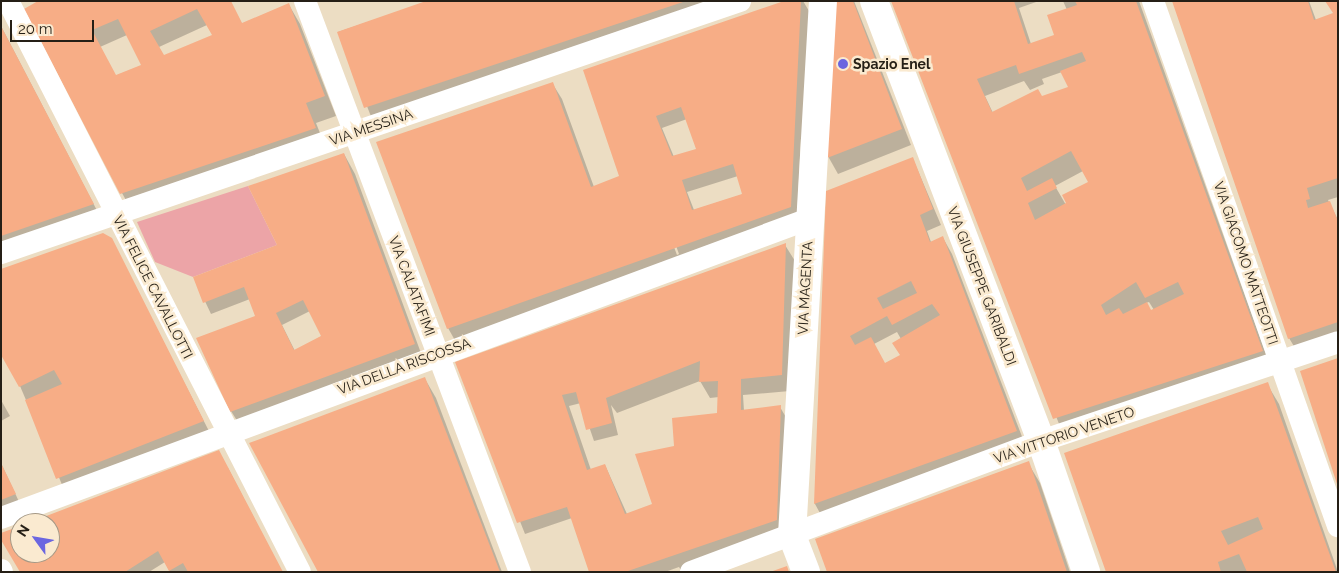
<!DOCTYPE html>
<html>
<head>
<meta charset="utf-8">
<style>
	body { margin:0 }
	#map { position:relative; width:1339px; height:573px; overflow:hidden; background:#ecddc3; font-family:Raleway,sans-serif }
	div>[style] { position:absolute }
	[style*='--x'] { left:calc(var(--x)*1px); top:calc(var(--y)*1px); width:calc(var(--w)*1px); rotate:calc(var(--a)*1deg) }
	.green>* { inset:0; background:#eca4a7 }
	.shadow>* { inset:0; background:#0003 }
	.building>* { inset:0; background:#f7ad86 }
	.minor>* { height:22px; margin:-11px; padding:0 11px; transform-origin:11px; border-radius:11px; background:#fff }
	.tertiary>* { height:28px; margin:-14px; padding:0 14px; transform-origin:14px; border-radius:14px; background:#fff }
	.dots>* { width:14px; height:14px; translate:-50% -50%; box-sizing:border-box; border:2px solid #faead0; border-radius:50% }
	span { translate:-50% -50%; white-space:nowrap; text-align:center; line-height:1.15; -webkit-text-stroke:5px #faead0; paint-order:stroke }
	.poi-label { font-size:14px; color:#251f16; font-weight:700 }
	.left { translate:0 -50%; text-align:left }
	.street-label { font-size:14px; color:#251f16 }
	.frame { position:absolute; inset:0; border:2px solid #251f16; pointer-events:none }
	.north { position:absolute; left:10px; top:513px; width:50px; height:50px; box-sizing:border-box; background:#faead0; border:1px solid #a59986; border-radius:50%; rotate:302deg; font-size:14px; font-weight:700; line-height:20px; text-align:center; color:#251f16 }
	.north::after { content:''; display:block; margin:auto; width:18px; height:22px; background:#6b66e0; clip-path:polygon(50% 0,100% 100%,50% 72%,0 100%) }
	.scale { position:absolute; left:10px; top:20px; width:84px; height:22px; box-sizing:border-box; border:2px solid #251f16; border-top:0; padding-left:6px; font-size:15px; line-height:18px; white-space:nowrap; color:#251f16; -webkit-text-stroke:4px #faead0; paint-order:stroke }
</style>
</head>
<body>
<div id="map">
	<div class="green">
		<i style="clip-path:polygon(248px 186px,277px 245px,193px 277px,155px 262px,137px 222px)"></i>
	</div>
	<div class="shadow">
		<i style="clip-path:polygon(evenodd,41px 1px,230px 1px,242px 24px,289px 5px,300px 24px,336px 116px,316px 123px,326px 148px,133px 213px,122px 193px,41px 1px,207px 25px,214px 36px,164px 57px,159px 47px,207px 25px,41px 1px,127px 35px,143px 66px,116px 77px,100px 47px,127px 35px)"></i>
		<i style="clip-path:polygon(430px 1px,724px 1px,372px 119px,338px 32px)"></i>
		<i style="clip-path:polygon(evenodd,787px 1px,803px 1px,812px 16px,806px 136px,801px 138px,797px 219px,457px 344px,448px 328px,552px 83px,562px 99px,594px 187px,621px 177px,584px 71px,787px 1px,687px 119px,697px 150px,674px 157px,662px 128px,687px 119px,787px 1px,738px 176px,744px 194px,694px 210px,687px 192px,738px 176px,787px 1px,650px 183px,653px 183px,679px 254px,677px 255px,650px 183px)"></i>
		<i style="clip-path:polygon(837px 1px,854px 1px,911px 145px,838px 174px,829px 158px)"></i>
		<i style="clip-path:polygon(evenodd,893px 1px,1039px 1px,1019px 8px,1031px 44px,1056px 36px,1067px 10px,1063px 1px,1139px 1px,1271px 368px,1061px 429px,893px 1px,1062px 72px,1070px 88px,993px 113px,985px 96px,1024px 81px,1030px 90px,1044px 84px,1042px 79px,1062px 72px,893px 1px,1083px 171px,1089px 182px,1066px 205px,1055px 186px,1083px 171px,893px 1px,1149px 302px,1154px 310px,1151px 311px,1146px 303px,1149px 302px)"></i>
		<i style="clip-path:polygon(1285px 1px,1309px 1px,1316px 20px,1334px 14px,1338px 1px,1338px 197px,1328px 200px,1338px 220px,1338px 345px,1301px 358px,1289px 338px)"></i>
		<i style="clip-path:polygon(1px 26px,104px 224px,1px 260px)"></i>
		<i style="clip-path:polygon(evenodd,344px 154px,355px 174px,425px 364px,241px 427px,231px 411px,256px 316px,250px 299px,211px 314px,194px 278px,278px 245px,344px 154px,310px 311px,322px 336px,295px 351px,282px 325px,310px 311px)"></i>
		<i style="clip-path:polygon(evenodd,913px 159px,941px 225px,927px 231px,931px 242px,943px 238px,952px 254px,1026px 447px,821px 515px,815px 504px,827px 192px,913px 159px,897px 332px,901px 339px,901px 356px,884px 364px,874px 344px,897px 332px)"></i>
		<i style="clip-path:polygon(111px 239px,212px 437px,66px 494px,20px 386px)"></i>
		<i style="clip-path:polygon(evenodd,785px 245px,795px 261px,790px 391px,743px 395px,744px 411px,780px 407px,791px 426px,788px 540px,682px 572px,679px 567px,665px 572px,590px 572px,572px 518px,525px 534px,457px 362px,785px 245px,700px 381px,710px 398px,719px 397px,719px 414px,675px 447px,652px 505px,627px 514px,605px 465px,591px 470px,569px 406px,581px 403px,594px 441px,618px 435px,611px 405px,617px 413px,700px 381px)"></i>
		<i style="clip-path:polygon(425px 379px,436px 398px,502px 572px,320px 572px)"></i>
		<i style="clip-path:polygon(1267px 384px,1279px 404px,1338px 572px,1107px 572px)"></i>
		<i style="clip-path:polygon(1px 400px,10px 416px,1px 421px)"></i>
		<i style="clip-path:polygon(1px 463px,21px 506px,1px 514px)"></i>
		<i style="clip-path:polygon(1028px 463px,1040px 483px,1070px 572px,829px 572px)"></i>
		<i style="clip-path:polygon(228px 468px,282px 572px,170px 572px,165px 562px,149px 572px,21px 572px,1px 537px,20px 527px,20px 553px,50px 553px,50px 523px,31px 523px)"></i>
	</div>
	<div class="building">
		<i style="clip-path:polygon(evenodd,38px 1px,231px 1px,242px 23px,289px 3px,325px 96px,306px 103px,316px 128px,120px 194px,24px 9px,38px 1px,197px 9px,212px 35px,164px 55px,150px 31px,197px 9px,38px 1px,118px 19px,141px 65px,116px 75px,92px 30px,118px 19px)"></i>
		<i style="clip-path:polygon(426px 1px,683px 1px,683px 2px,364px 108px,337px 32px)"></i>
		<i style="clip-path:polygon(evenodd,784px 1px,801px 1px,791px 207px,447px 329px,376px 142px,553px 82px,591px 187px,619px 176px,583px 70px,784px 1px,681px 107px,696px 149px,672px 156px,656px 116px,681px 107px,784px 1px,733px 164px,742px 194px,692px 210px,682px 180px,733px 164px)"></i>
		<i style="clip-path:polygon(836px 1px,853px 1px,902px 129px,827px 158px)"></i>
		<i style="clip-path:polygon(evenodd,891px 1px,1014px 1px,1028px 44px,1054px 35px,1047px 15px,1077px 5px,1075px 1px,1136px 1px,1263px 351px,1053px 419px,891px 1px,1082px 52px,1086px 61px,1060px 71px,1068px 87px,1042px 96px,1038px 89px,992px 112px,977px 79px,1016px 65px,1019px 74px,1082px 52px,891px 1px,1071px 151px,1088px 182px,1062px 195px,1066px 203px,1035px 220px,1028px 203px,1057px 188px,1052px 178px,1027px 191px,1021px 178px,1071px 151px,891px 1px,1136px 282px,1145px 298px,1178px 282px,1184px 294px,1151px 310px,1147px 302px,1123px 314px,1119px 308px,1106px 315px,1101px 305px,1136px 282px)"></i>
		<i style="clip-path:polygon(1172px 1px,1308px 1px,1314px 20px,1333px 13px,1325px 1px,1338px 1px,1338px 178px,1307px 188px,1310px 199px,1306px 200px,1308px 208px,1330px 201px,1338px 221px,1338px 322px,1288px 339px)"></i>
		<i style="clip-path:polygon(1px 26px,94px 204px,1px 236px)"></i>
		<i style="clip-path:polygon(evenodd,344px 153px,415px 344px,230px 412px,196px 338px,255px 316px,244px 287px,203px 303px,193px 277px,277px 245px,248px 186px,344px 153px,303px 300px,321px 336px,294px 350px,276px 313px,303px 300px)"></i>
		<i style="clip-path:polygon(evenodd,913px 157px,933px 209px,920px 215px,930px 242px,943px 236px,1017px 431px,814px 504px,826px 191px,913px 157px,911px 281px,917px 293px,883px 309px,877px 298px,911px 281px,913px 157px,932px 304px,940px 315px,892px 343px,900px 355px,885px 363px,871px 337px,855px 345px,850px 336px,887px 316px,892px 325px,932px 304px)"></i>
		<i style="clip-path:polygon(103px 233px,112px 238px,204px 421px,56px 479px,25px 400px,62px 384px,54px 370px,19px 387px,1px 355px,1px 269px)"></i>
		<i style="clip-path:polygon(evenodd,786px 243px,782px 375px,741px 379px,741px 410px,781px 405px,777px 520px,625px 572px,589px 572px,567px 507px,517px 523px,455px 362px,786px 243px,700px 361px,699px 382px,718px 381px,717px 413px,672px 418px,674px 446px,635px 454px,652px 504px,625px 514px,605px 464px,587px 470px,562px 395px,576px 392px,586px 430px,612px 423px,606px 398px,700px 361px)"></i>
		<i style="clip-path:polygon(1338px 358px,1338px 484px,1337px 484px,1300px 371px)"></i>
		<i style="clip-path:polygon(425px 377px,500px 572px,318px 572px,249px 443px)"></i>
		<i style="clip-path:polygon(evenodd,1268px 382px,1336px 572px,1247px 572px,1239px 554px,1218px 562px,1221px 572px,1106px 572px,1064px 453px,1268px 382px,1258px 517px,1263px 529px,1228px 545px,1221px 531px,1258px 517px)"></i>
		<i style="clip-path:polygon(219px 450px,283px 572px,188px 572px,183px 563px,169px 571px,158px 551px,125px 572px,20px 572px,1px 540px,1px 533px,20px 526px,20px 553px,50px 553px,50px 523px,28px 523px)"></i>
		<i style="clip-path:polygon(1029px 461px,1067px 572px,827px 572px,815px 539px)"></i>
		<i style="clip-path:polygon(1px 463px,16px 494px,1px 500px)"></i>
		<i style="clip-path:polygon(787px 566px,789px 572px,770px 572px)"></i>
	</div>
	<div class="minor">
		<i style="--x:8;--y:1;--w:641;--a:62.92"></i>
		<i style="--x:305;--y:1;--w:610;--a:69.37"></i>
		<i style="--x:1153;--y:1;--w:557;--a:70.59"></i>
		<i style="--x:1;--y:253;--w:781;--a:-18.83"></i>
		<i style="--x:1;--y:518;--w:862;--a:-20.31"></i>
		<i style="--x:1;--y:570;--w:2;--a:63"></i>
		<i style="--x:691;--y:572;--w:374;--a:-20.5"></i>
		<i style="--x:1041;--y:441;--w:313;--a:-18.4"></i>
	</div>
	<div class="tertiary">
		<i style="--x:874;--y:1;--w:471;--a:69.2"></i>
		<i style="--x:1041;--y:441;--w:139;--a:71"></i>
		<i style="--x:806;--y:572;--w:40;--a:-111"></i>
		<i style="--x:792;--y:535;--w:535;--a:-86.68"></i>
	</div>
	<div class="dots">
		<i style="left:843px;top:64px;background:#6b66e0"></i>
	</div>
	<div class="poi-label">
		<span class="left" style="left:853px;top:64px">Spazio Enel</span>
	</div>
	<div class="street-label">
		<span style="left:371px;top:127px;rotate:-19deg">VIA MESSINA</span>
		<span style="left:1246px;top:263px;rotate:71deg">VIA GIACOMO MATTEOTTI</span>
		<span style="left:412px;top:286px;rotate:69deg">VIA CALATAFIMI</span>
		<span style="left:982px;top:286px;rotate:69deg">VIA GIUSEPPE GARIBALDI</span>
		<span style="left:153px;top:287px;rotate:63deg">VIA FELICE CAVALLOTTI</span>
		<span style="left:805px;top:288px;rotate:-87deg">VIA MAGENTA</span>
		<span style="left:404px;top:366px;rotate:-20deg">VIA DELLA RISCOSSA</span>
		<span style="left:1064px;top:435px;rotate:-19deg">VIA VITTORIO VENETO</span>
	</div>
	<div class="frame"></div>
	<div class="north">N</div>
	<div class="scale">20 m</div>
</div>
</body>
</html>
